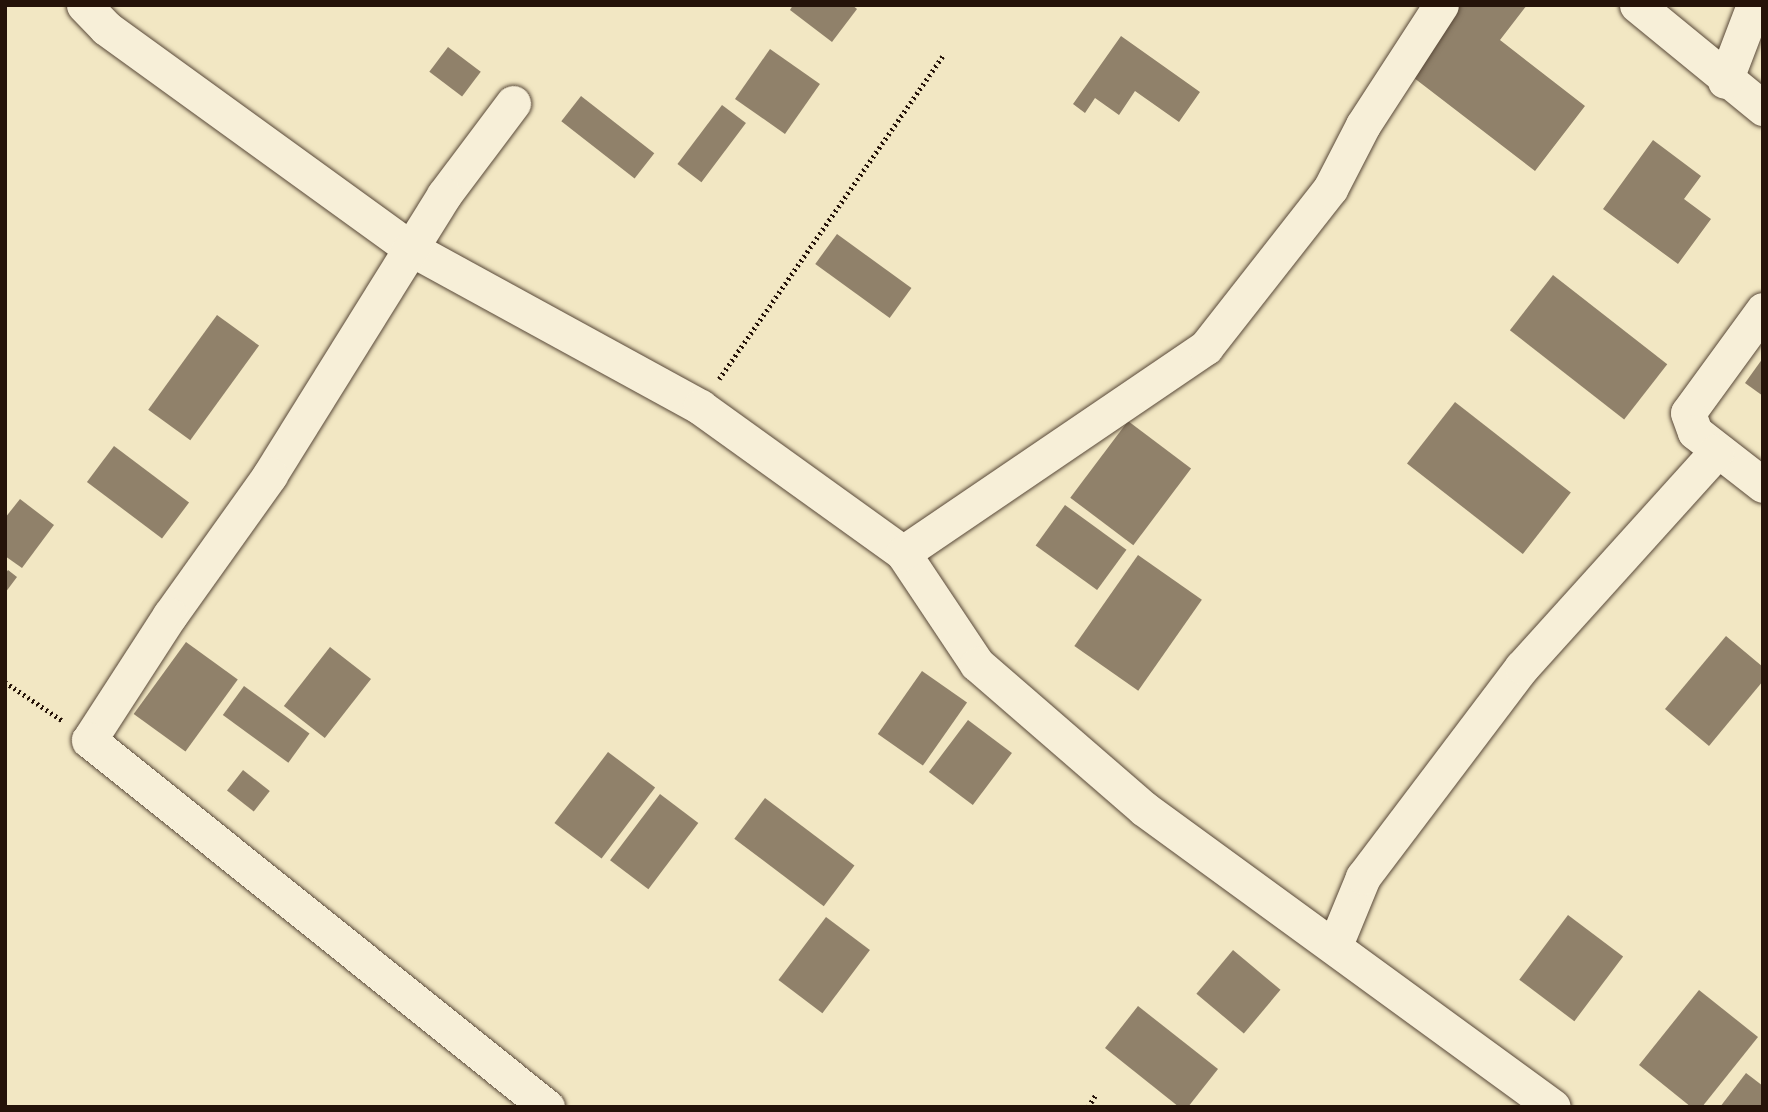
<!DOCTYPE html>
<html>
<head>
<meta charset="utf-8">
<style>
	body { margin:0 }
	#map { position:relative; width:1768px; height:1112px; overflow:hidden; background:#f2e7c3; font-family:"Old Standard TT",serif }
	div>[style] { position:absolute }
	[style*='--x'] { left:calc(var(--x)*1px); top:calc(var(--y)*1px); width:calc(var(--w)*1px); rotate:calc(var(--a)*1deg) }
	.building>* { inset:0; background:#90816a; transform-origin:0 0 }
	.path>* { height:4.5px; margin-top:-2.25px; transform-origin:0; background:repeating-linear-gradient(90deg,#251309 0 2px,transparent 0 5.5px) }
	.roads { filter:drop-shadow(0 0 2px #584838) drop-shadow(0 0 2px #584838) }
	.minor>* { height:35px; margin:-17.5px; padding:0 17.5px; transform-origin:17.5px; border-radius:17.5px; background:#f7efd8 }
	span { translate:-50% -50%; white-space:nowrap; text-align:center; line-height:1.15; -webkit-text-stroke:5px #f7efd8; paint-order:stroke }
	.frame { position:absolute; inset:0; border:7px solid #251309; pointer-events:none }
</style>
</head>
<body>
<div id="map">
	<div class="building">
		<i style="clip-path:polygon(793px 5px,852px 5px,857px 9px,832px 42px,790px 10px)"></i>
		<i style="clip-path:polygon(1455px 5px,1527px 5px,1500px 40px,1585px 106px,1535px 171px,1405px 71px)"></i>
		<i style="clip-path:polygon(1121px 36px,1200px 92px,1179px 122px,1135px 91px,1119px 115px,1095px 98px,1085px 113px,1073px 104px)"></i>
		<i style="left:448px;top:47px;width:41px;height:31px;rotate:37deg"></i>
		<i style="left:770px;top:49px;width:61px;height:61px;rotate:35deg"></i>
		<i style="left:581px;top:96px;width:93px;height:32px;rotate:38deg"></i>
		<i style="left:722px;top:105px;width:30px;height:74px;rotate:37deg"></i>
		<i style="clip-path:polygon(1653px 140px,1701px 176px,1684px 199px,1711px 219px,1678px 264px,1603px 209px)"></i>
		<i style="left:837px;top:234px;width:92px;height:37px;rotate:36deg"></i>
		<i style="left:1553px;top:275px;width:145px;height:70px;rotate:38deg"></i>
		<i style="left:217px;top:315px;width:52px;height:117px;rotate:36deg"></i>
		<i style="clip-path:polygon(1763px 358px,1763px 396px,1745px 383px)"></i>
		<i style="left:1455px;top:402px;width:147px;height:78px;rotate:38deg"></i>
		<i style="left:1128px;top:421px;width:79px;height:96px;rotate:37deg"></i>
		<i style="left:114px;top:446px;width:94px;height:45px;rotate:37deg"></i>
		<i style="clip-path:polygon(20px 499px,54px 525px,22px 568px,5px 556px,5px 518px)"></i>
		<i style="left:1065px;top:505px;width:76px;height:50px;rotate:36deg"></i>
		<i style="left:1138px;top:555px;width:78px;height:111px;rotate:35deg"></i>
		<i style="clip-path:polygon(8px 570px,17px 577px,5px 593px,5px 574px)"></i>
		<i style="clip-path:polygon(1726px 636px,1763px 667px,1763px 681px,1709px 746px,1665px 709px)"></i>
		<i style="left:186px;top:642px;width:64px;height:89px;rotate:36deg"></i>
		<i style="left:330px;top:647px;width:52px;height:75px;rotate:38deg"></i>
		<i style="left:922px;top:671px;width:55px;height:77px;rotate:35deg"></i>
		<i style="left:244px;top:686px;width:81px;height:36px;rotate:36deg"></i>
		<i style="left:968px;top:720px;width:55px;height:65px;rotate:37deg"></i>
		<i style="left:608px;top:752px;width:59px;height:89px;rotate:37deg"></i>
		<i style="left:243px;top:770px;width:34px;height:26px;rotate:38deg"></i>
		<i style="left:660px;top:794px;width:48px;height:83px;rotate:37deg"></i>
		<i style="left:765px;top:798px;width:112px;height:51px;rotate:37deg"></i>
		<i style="left:1568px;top:915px;width:69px;height:81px;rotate:37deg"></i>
		<i style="left:826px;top:917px;width:55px;height:79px;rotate:37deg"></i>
		<i style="left:1233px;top:950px;width:62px;height:57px;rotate:40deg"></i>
		<i style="clip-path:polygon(1699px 990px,1758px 1037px,1702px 1107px,1691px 1107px,1639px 1065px)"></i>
		<i style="clip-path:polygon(1138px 1006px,1218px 1069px,1188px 1107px,1179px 1107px,1105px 1048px)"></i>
		<i style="clip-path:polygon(1746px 1073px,1763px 1086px,1763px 1107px,1720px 1107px)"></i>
	</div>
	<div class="path">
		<i style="--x:719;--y:379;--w:395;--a:-55.3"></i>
		<i style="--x:5;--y:682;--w:70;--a:33.9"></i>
		<i style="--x:1088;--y:1107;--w:15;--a:-58"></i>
	</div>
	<div class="roads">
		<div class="minor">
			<i style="--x:84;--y:5;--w:32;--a:46"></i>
			<i style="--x:106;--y:28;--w:375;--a:35.9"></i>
			<i style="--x:410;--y:248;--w:331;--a:28.7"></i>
			<i style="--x:700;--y:407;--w:250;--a:35.7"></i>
			<i style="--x:903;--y:553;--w:133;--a:56.3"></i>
			<i style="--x:977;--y:664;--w:220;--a:40.9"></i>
			<i style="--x:1143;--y:808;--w:507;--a:36.1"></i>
			<i style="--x:1637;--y:5;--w:163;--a:39.3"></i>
			<i style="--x:1725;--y:81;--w:81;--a:-69.1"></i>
			<i style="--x:513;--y:103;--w:115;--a:126.9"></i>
			<i style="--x:444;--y:195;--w:330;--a:121.9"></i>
			<i style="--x:270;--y:475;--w:172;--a:125.5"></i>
			<i style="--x:170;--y:615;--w:149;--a:122.9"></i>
			<i style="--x:89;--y:740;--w:587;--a:38.71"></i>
			<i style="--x:1763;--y:310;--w:127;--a:126.1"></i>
			<i style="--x:1688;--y:413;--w:20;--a:70"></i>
			<i style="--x:1695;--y:432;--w:86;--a:37.9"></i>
			<i style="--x:903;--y:553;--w:366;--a:-34.2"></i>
			<i style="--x:1206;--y:347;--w:201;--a:-51.9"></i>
			<i style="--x:1330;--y:189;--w:72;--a:-62.7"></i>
			<i style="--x:1363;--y:125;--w:143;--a:-57"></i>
			<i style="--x:1335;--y:945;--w:74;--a:-67.6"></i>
			<i style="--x:1363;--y:877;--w:263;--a:-52.9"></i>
			<i style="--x:1522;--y:667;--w:290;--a:-47.9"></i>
		</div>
	</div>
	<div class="frame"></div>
</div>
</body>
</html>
